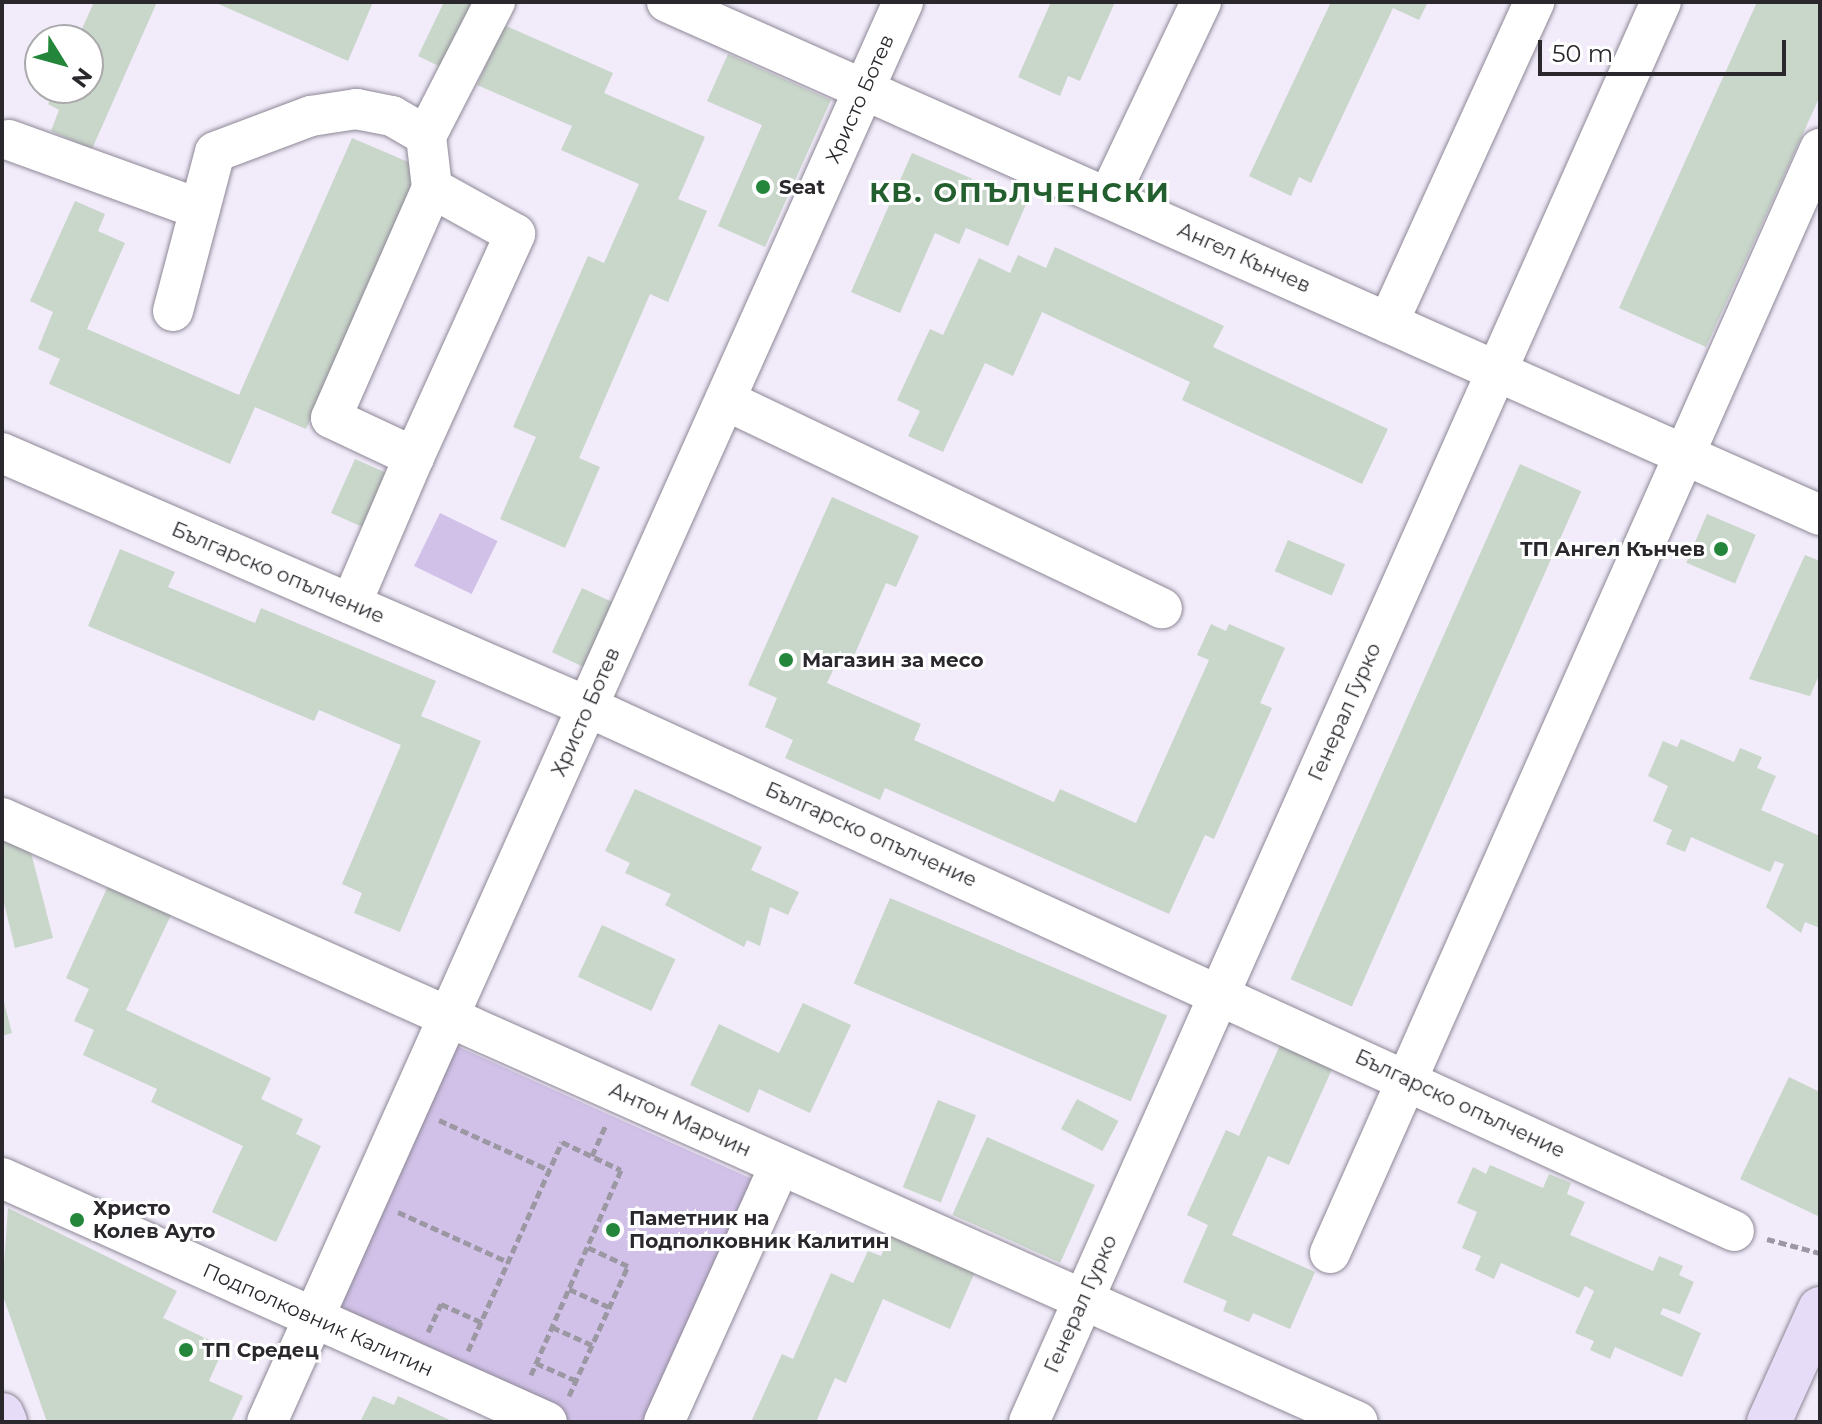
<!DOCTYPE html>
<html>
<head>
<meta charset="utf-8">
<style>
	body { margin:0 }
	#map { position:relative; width:1822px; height:1424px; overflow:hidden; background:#f1ebfa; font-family:Montserrat,sans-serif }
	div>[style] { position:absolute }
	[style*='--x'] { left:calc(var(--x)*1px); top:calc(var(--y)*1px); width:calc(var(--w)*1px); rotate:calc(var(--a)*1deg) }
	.green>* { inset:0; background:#d1c1e8; transform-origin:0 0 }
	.building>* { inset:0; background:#c9d6ca; transform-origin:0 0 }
	.path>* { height:5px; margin-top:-2.5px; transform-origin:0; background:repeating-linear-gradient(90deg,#9c98a3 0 8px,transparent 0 12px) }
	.roads { filter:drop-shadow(0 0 2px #8e8896) drop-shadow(0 0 2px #8e8896) }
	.minor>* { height:40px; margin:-20px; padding:0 20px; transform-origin:20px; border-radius:20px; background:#fff }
	.major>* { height:44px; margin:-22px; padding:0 22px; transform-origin:22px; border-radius:22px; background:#e7dcf7 }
	.dots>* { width:22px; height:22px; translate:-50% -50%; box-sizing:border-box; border:4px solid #fff; border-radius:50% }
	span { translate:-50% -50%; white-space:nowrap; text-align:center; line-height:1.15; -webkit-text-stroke:6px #fff; paint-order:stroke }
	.street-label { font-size:20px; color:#2a272d }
	.poi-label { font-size:20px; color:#2a272d; font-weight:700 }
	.left { translate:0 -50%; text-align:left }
	.right { translate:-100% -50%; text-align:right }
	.district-label { font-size:28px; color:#235f2e; font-weight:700; letter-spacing:2px }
	.frame { position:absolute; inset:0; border:4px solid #2a272d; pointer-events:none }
	.north { position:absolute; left:24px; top:24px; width:80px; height:80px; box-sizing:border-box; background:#fff; border:2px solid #aaa9ab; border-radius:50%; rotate:127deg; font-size:22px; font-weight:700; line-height:32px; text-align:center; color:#2a272d }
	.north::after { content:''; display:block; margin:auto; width:28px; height:36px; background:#24863a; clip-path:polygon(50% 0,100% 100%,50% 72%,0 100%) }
	.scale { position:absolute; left:1538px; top:40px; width:248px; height:36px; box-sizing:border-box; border:4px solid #2a272d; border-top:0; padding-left:10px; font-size:24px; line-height:28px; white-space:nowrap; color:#2a272d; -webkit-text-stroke:6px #fff; paint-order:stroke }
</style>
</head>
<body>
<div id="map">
	<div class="green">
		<i style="left:440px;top:513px;width:64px;height:59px;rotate:26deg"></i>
		<i style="clip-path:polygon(452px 1044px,759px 1182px,651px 1422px,569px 1422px,330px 1315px)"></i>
	</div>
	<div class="building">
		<i style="clip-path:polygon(94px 2px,157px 2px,92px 149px,51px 131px,59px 110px,48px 104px,55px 88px,88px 88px,88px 40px,77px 40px)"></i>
		<i style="clip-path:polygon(214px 2px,373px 2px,348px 61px)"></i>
		<i style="clip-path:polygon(444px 2px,484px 2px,451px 72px,418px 56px)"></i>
		<i style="clip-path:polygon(1051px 2px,1115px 2px,1080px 81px,1068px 76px,1060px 96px,1018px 77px)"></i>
		<i style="clip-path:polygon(1331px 2px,1428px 2px,1419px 20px,1393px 8px,1311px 183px,1299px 177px,1291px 196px,1249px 176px)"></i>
		<i style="clip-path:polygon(1757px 2px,1820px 2px,1820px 96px,1706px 347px,1619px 308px)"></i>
		<i style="clip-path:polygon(504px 25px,613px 73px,604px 93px,705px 137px,678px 199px,707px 211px,668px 302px,650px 294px,579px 458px,600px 467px,565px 548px,500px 519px,536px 437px,513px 427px,588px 256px,604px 263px,639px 184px,561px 150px,572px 126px,477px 85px)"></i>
		<i style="clip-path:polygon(728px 54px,831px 100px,765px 247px,718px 226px,762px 125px,707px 101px)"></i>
		<i style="clip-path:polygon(352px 138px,420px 167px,306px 429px,255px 407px,230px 464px,49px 384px,60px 359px,38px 349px,53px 312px,30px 301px,75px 201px,105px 214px,98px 231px,125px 243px,87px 329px,239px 395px)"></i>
		<i style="clip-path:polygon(912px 153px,1027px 202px,1008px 246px,966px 228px,959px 244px,935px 233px,900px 313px,851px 292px)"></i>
		<i style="clip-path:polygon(1055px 247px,1224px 326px,1213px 347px,1388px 429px,1362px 484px,1182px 400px,1190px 382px,1042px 312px,1013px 376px,985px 363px,943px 452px,908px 436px,920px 411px,897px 400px,930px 329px,943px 335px,979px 258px,1010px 273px,1018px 255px,1046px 268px)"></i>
		<i style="left:355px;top:459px;width:37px;height:59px;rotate:24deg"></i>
		<i style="left:1520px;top:464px;width:67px;height:564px;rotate:24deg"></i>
		<i style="clip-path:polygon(832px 497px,919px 536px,896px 587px,886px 583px,849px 667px,837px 662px,827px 683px,921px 724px,914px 740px,1054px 802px,1060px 789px,1136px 823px,1209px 660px,1197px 655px,1211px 624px,1226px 631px,1229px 624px,1285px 648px,1260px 703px,1272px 708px,1214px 839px,1205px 835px,1169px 914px,885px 788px,880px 800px,785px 758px,793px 740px,765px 727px,777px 698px,748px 685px)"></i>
		<i style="left:1707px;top:514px;width:53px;height:53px;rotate:23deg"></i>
		<i style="left:1288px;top:540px;width:62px;height:34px;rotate:23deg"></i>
		<i style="clip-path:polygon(120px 549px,175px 572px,168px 587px,255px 623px,261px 608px,436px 681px,421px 716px,481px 741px,400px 932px,354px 913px,362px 893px,342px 884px,401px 745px,319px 710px,314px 721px,88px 626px)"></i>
		<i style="clip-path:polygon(1805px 555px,1820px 561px,1820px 673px,1810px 696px,1749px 679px)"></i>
		<i style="left:582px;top:588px;width:45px;height:71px;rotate:25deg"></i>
		<i style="clip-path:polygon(1681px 739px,1734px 762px,1740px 748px,1762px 757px,1757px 768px,1776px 776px,1761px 810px,1820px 836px,1820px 928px,1805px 922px,1801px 933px,1766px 907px,1784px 864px,1775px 861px,1770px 872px,1691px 837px,1685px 852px,1666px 844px,1672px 830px,1653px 821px,1668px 786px,1648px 776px,1663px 741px,1677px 747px)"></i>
		<i style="clip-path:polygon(635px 789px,762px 847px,751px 870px,799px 892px,788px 915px,770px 907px,760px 946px,747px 940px,744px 947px,665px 905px,671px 894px,625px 873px,630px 863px,605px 851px)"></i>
		<i style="clip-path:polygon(27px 837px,53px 938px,15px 948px,2px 895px,2px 843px)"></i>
		<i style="clip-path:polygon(108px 886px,171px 915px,126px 1010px,271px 1078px,261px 1099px,303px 1119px,296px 1134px,321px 1146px,276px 1242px,212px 1212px,243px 1146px,151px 1102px,157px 1089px,83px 1055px,94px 1030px,74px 1021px,89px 989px,66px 978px)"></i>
		<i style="left:890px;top:898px;width:301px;height:93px;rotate:23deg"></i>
		<i style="left:602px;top:925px;width:81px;height:57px;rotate:25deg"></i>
		<i style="clip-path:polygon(2px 995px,12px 1033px,2px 1036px)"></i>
		<i style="clip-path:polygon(803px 1003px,851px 1025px,810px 1113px,759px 1089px,749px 1113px,690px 1085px,719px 1024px,779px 1053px)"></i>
		<i style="clip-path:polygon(1281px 1043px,1333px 1067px,1289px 1165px,1268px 1156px,1232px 1235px,1315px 1272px,1290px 1329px,1253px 1313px,1249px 1322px,1223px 1311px,1227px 1301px,1183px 1282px,1208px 1225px,1187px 1215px,1226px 1130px,1239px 1136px)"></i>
		<i style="clip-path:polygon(1789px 1077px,1820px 1092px,1820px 1217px,1740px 1179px)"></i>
		<i style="left:1077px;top:1099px;width:47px;height:34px;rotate:28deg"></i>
		<i style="left:938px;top:1100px;width:41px;height:94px;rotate:22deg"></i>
		<i style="left:987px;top:1137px;width:118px;height:85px;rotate:24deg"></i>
		<i style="clip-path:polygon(1490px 1165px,1543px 1188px,1549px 1174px,1571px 1183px,1567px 1194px,1585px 1202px,1570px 1235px,1653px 1271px,1659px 1256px,1683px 1266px,1679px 1275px,1694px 1282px,1680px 1314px,1663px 1308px,1660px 1314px,1701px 1333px,1682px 1377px,1615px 1347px,1610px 1359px,1590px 1350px,1594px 1341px,1575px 1333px,1594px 1291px,1585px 1286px,1579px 1298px,1501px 1263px,1494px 1279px,1475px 1270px,1481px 1256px,1462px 1248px,1477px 1212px,1457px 1203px,1473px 1167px,1486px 1174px)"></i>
		<i style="clip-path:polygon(8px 1208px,177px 1291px,163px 1318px,224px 1347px,209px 1381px,243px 1396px,231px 1422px,47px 1422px,2px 1293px)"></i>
		<i style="clip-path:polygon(890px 1234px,975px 1272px,950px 1329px,883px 1299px,846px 1383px,835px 1378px,816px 1422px,751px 1422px,782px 1354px,793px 1359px,831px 1273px,853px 1283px,868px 1251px,881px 1256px)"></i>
		<i style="clip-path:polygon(373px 1396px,394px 1405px,398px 1396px,454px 1422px,360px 1422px)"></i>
	</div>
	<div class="path">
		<i style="--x:439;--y:1120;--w:121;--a:24.4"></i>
		<i style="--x:592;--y:1156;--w:35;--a:-66"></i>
		<i style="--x:398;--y:1212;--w:121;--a:24.4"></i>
		<i style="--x:1767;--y:1239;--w:55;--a:14.8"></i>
		<i style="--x:569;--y:1289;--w:44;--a:24.2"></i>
		<i style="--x:552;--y:1327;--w:44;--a:24.2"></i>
		<i style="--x:428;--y:1332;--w:31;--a:-65"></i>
		<i style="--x:441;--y:1304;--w:44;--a:24.2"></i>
		<i style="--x:468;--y:1351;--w:229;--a:-65.8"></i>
		<i style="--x:562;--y:1142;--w:65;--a:25.4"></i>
		<i style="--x:621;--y:1170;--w:224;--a:113.7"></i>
		<i style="--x:536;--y:1363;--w:43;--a:23.6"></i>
		<i style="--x:569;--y:1396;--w:143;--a:-65.6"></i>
		<i style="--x:628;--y:1266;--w:45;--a:-155.1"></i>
	</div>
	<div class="roads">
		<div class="minor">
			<i style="--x:667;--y:2;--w:1262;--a:23.99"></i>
			<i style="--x:426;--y:136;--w:52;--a:83.4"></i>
			<i style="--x:432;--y:188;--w:251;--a:113.7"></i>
			<i style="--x:331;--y:418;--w:92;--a:25.2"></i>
			<i style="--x:414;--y:457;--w:245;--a:-65.6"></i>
			<i style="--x:515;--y:234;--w:95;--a:-151"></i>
			<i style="--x:9;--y:140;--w:203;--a:19.9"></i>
			<i style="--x:1108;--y:198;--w:217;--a:-64.6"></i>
			<i style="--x:173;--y:311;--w:164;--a:-75.2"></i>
			<i style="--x:215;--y:152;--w:103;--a:-20.6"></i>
			<i style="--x:311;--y:116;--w:46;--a:-8.8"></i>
			<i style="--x:356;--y:109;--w:37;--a:11"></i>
			<i style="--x:392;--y:116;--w:39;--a:30"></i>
			<i style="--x:426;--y:136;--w:151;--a:-62.8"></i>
			<i style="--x:1388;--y:323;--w:353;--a:-65.5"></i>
			<i style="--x:725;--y:400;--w:484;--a:25.5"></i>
			<i style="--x:2;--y:453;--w:639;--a:23.43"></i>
			<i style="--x:588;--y:707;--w:1260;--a:24.57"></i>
			<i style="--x:351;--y:604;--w:160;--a:-66.8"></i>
			<i style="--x:2;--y:818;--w:1484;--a:24.01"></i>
			<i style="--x:2;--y:1178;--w:597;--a:24.12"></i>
			<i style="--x:1330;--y:1253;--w:1208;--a:-66.07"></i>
			<i style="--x:267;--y:1422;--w:1556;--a:-65.87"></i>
			<i style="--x:664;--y:1422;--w:282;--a:-65.7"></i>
			<i style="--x:1029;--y:1422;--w:1554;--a:-66.01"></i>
		</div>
		<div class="major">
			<i style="--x:2;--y:1415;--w:8;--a:67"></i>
			<i style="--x:1769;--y:1422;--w:124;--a:-65.7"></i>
		</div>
	</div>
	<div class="dots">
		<i style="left:763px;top:187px;background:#24863a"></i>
		<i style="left:1721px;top:549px;background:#24863a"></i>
		<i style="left:786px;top:660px;background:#24863a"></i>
		<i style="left:77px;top:1220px;background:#24863a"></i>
		<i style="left:613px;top:1230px;background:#24863a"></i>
		<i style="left:186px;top:1350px;background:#24863a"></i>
	</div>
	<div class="street-label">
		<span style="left:860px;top:99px;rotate:-66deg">Христо Ботев</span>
		<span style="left:1244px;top:258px;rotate:24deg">Ангел Кънчев</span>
		<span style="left:278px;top:573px;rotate:23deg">Българско опълчение</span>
		<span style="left:586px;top:712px;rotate:-66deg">Христо Ботев</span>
		<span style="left:1345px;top:712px;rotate:-66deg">Генерал Гурко</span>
		<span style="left:871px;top:835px;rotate:24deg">Българско опълчение</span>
		<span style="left:1460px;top:1104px;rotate:25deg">Българско опълчение</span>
		<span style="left:680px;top:1120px;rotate:24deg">Антон Марчин</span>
		<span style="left:1081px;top:1304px;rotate:-66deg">Генерал Гурко</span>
		<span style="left:318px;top:1320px;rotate:24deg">Подполковник Калитин</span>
	</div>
	<div class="poi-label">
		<span class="left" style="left:779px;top:187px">Seat</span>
		<span class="right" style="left:1705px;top:549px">ТП Ангел Кънчев</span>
		<span class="left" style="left:802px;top:660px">Магазин за месо</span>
		<span class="left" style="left:93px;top:1220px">Христо<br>Колев Ауто</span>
		<span class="left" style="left:629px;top:1230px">Паметник на<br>Подполковник Калитин</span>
		<span class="left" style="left:202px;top:1350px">ТП Средец</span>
	</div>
	<div class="district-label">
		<span style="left:1020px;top:192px">КВ. ОПЪЛЧЕНСКИ</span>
	</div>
	<div class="frame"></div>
	<div class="north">N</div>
	<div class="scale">50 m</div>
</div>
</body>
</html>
